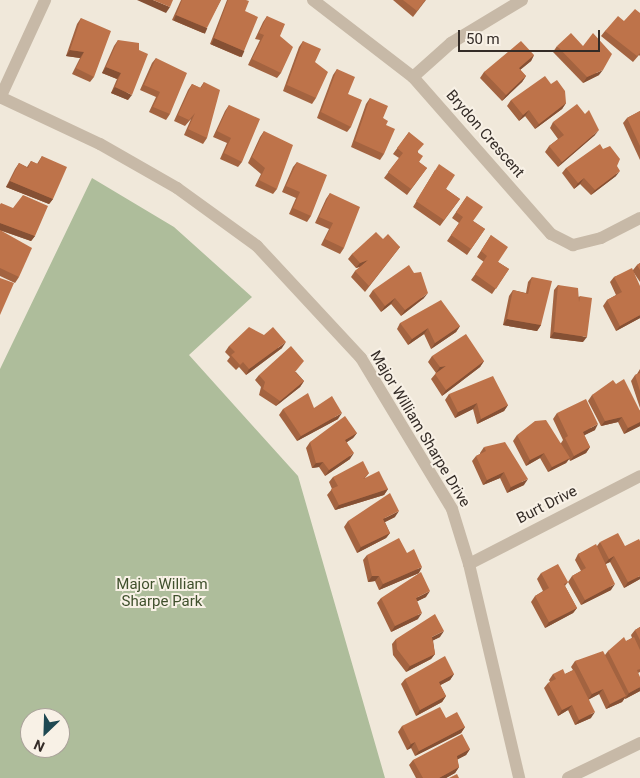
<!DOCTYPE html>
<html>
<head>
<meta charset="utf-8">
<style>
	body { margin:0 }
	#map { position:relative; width:640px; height:778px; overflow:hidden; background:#f0e8da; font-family:Roboto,sans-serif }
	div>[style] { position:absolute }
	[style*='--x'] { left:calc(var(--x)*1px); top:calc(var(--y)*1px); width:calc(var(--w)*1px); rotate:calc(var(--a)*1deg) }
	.green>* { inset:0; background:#aebd9b }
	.minor>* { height:12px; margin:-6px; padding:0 6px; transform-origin:6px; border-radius:6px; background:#c7b9a7 }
	.wall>* { inset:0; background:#a36340 }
	.shaded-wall>* { inset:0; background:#855034; transform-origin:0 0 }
	.building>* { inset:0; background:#be734a }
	span { translate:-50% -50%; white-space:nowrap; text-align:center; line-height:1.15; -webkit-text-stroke:4px #f8f1e6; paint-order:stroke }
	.street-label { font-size:15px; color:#342c27 }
	.park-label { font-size:15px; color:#3f502c }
	.north { position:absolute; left:20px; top:708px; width:50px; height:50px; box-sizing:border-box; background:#f8f1e6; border:1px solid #aaa29a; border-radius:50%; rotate:204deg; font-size:14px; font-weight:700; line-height:20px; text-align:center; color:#342c27 }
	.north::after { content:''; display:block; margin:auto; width:18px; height:22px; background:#1f4952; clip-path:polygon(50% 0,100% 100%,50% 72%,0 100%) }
	.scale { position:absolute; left:458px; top:30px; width:142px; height:22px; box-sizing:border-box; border:2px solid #342c27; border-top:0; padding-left:6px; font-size:15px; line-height:18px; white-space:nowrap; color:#342c27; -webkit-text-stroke:4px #f8f1e6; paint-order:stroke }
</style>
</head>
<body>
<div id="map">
	<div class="green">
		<i style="clip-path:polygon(evenodd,92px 178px,174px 227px,252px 297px,189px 355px,298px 476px,385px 778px,0 778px,0 369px,92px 178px,30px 718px,60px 718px,60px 748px,30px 748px,30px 718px)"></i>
	</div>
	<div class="minor">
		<i style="--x:313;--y:0;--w:126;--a:37.6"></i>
		<i style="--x:413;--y:77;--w:209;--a:48.7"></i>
		<i style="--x:551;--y:234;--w:25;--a:27"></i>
		<i style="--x:573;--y:245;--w:29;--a:-14"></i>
		<i style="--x:601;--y:238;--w:44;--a:-27.1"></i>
		<i style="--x:413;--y:77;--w:51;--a:-41.8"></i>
		<i style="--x:451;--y:43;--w:83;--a:-31.2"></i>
		<i style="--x:0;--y:97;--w:110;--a:25.2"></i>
		<i style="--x:100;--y:144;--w:89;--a:29.7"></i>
		<i style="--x:177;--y:188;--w:99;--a:35.9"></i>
		<i style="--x:257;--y:246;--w:153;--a:47.1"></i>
		<i style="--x:361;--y:358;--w:176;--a:58.9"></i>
		<i style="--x:452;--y:509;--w:58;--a:72.8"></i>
		<i style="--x:469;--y:564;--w:220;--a:76.8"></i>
		<i style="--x:0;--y:98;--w:108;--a:-65.3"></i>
		<i style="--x:469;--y:564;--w:192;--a:-27.2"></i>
		<i style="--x:568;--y:778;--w:80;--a:-25.9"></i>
	</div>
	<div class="wall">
		<i style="clip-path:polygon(181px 0,221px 0,203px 33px,172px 20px)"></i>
		<i style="clip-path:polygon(227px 0,246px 0,245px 11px,244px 51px,240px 57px,210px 44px)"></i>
		<i style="clip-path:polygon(393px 0,426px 0,413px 17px)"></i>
		<i style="clip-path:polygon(640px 13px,640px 56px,639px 55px,633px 62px,601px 36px,605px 31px)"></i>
		<i style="clip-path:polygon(267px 16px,280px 36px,281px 73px,277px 78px,248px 65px,260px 40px,255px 39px,263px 22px)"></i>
		<i style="clip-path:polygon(81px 18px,94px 77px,90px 82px,72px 74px,80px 58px,66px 56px,77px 24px)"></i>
		<i style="clip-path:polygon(118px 40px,128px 100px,111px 93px,117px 79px,102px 73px,114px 46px)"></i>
		<i style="clip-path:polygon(303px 41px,315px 62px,316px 98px,312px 104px,283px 91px,299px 47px)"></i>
		<i style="clip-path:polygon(557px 46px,599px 75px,583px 83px,553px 52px)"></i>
		<i style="clip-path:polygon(534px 55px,531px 61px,520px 70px,526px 76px,522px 82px,502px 101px,480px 78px,484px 72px)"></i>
		<i style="clip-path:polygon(156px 58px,170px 114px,166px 120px,149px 112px,156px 97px,140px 90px,152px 63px)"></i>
		<i style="clip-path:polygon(337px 69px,348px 94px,351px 127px,347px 132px,317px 118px,333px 75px)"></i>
		<i style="clip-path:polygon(204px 82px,207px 138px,203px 144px,184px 135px,191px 119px,185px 126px,174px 121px,188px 90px,192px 84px,200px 88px)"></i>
		<i style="clip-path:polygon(370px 98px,383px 118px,386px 125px,384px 154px,380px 160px,351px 147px,366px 104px)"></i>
		<i style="clip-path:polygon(511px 100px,566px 103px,562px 109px,535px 129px,525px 116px,519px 121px,507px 106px)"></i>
		<i style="clip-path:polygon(229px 105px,242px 162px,238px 167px,220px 159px,227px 143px,213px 137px,225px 111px)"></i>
		<i style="clip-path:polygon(640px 111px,640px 160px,623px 123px,627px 118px)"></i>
		<i style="clip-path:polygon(553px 122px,595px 135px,558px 167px,545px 152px,549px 146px,558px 139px,550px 128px)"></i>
		<i style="clip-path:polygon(264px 131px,277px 189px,273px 194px,255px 186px,261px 174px,248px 163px,260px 137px)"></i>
		<i style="clip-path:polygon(409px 132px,418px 152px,419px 162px,427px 168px,407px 195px,384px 178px,399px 158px,393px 154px)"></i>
		<i style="clip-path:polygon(42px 156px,53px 199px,49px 204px,6px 187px,15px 169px,19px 163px,27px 167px,31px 161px,37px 164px)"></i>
		<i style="clip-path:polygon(297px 162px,311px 216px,307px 222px,289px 214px,296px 198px,282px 192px,293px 167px)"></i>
		<i style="clip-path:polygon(617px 166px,616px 176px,591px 195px,580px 184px,574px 189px,562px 173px,566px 168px)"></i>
		<i style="clip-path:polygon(435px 170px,446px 189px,460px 199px,440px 226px,413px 207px)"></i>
		<i style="clip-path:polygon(330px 193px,344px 248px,340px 254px,321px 245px,329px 229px,315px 223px,326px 199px)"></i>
		<i style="clip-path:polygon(467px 196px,473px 221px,485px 229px,467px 255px,447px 241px,459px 223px,452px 218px)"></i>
		<i style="clip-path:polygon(0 204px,35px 236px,31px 241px,2px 231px,19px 277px,15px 283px,0 276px)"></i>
		<i style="clip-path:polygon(491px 235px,498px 262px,509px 269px,492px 294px,471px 280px,484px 262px,477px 257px)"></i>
		<i style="clip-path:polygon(383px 239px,400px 247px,365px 292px,351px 277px,355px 271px,360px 267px,356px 268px,348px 259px,352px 254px)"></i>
		<i style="clip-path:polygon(640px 263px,640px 282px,634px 273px,640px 318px,616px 331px,603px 306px,607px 300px,616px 295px,610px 282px,614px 277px,633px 270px,637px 265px)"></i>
		<i style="clip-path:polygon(532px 277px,541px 325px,537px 331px,503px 325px,509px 296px,513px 290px,526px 293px,528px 282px)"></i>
		<i style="clip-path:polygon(558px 285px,579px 297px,580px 296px,583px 342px,550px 338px,554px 290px)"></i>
		<i style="clip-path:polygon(373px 290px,424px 298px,401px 316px,391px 304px,381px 312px,369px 296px)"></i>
		<i style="clip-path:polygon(400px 323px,460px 326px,456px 332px,431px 349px,424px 334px,408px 345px,397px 329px)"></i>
		<i style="clip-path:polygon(229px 346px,282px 348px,246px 375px,239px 367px,236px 370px,227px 361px,230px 357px,225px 352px)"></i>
		<i style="clip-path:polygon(432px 356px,484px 361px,480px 367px,442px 396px,431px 379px,436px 373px,428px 362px)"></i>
		<i style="clip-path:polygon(640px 369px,640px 408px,631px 381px,635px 375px,637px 374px)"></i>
		<i style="clip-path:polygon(296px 372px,304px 381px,300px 387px,276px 406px,259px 395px,261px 387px,255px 380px,259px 375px)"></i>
		<i style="clip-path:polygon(616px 384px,640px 411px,640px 426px,624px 434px,618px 422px,601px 426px,588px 401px,592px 395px)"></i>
		<i style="clip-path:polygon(449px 394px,508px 405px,504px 411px,477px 424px,473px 409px,455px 418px,445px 400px)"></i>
		<i style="clip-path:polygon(314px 408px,338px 419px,297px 441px,279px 415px,283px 409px)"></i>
		<i style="clip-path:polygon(557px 413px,595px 430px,584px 435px,590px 447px,586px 453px,570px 461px,569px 459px,566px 463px,548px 472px,540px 458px,526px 466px,513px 441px,517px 435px,561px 443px,563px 440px,553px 419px)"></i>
		<i style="clip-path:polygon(357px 433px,353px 438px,347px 442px,350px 459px,325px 476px,319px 467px,312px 468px,306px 448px,310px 442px)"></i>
		<i style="clip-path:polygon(484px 447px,524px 485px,507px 493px,500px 478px,483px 485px,472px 461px,476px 456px,480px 454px,480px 453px)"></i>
		<i style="clip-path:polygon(369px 473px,365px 478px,388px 489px,384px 495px,335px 510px,327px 495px,332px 489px,329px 482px,333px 477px)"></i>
		<i style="clip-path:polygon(395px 517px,385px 522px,390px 533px,386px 538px,357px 553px,344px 527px,348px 521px)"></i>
		<i style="clip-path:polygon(600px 542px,640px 579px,624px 588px,610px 562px,606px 564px,611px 590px,581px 605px,568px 582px,565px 586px,577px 608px,573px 613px,545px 628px,531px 602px,535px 596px,543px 591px,537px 579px,541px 573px,568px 582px,572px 576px,581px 571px,575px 560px,578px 554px,597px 546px)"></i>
		<i style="clip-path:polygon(407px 553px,419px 573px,379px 590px,375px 581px,368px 582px,363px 560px,367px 555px)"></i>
		<i style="clip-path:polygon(426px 597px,417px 601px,418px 619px,391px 632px,377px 603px,381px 598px)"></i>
		<i style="clip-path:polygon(640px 627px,640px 672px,638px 673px,640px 691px,625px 699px,625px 698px,622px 702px,606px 709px,599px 694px,589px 699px,591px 718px,575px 725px,568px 710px,558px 716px,544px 688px,548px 683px,550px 682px,549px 680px,553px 674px,565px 674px,573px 670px,571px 667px,575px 661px,605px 655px,608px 651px,632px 638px,631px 635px,635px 630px)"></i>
		<i style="clip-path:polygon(440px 637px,433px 640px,435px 654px,431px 659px,406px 672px,393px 655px,392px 644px,396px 639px)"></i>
		<i style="clip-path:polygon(454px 674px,450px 680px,440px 685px,446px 696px,442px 702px,416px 716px,401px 684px,405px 679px)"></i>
		<i style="clip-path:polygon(446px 718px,465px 727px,461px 733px,415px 756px,411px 748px,407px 750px,398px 732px,402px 726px)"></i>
		<i style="clip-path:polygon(470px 749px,466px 755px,457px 759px,459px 767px,455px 773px,446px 778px,416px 778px,409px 765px,413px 760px)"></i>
	</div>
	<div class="shaded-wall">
		<i style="clip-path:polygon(137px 0,153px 0,170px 7px,166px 13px)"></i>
		<i style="left:176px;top:15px;width:34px;height:6px;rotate:23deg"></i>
		<i style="left:214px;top:38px;width:33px;height:7px;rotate:23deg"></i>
		<i style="clip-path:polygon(70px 50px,84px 52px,80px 58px,66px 56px)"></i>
		<i style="clip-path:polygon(534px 55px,531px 61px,515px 74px,519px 68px)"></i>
		<i style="clip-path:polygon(106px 67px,121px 73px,117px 79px,102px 73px)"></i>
		<i style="clip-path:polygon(603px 70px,599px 75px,583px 83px,587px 77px)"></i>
		<i style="clip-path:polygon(526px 76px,522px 82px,502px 101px,506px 95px)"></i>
		<i style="clip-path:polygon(115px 87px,132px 95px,128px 100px,111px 93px)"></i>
		<i style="clip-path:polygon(566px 103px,562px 109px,535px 129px,539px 124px)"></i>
		<i style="clip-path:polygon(529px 110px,525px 116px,519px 121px,523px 115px)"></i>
		<i style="clip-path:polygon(599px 130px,595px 135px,558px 167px,562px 162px)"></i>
		<i style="clip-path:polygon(620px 171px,616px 176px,591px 195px,595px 190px)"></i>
		<i style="clip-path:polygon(584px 178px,580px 184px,574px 189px,578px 183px)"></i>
		<i style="clip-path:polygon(10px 181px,53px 199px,49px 204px,6px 187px)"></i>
		<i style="clip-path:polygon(0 223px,35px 236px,31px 241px,0 230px)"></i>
		<i style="clip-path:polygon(368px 260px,364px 265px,356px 268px,360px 263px)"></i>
		<i style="clip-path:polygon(428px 293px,424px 298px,401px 316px,405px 310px)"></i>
		<i style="clip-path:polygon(395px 298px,391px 304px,381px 312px,385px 306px)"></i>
		<i style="clip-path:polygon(640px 315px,640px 318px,616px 331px,620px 326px)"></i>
		<i style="clip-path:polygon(507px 319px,541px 325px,537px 331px,503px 325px)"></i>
		<i style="clip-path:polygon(460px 326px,456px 332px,431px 349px,435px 343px)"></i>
		<i style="clip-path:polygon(428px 328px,424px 334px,408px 345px,412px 339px)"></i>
		<i style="clip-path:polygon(554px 332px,587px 337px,583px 342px,550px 338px)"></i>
		<i style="clip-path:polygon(286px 342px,282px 348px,246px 375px,249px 369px)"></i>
		<i style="clip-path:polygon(484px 361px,480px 367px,442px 396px,446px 390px)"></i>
		<i style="clip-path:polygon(446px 366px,436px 373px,440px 367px)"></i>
		<i style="clip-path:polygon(304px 381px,300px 387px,276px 406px,280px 401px)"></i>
		<i style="clip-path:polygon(477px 403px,473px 409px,455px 418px,458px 412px)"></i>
		<i style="clip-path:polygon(508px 405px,504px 411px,477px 424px,481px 419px)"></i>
		<i style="clip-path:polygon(342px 413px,338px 419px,297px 441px,301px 436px)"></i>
		<i style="clip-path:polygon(622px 417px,618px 422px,601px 426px,605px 421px)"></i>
		<i style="clip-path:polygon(640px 422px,640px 426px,624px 434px,628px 428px)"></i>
		<i style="clip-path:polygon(598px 424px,595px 430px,579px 438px,583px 432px)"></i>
		<i style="clip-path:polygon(357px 433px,353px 438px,341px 446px,345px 440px)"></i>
		<i style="clip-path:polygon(590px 447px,586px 453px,570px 461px,574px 456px)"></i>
		<i style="clip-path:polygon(354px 453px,350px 459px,325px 476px,329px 470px)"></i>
		<i style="clip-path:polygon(544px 453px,540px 458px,526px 466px,530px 460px)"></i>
		<i style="clip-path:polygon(570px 458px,566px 463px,548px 472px,552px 467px)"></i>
		<i style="clip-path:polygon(323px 462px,319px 467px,312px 468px,316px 463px)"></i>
		<i style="clip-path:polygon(504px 472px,500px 478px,483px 485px,487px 480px)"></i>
		<i style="clip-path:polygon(528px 479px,524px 485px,507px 493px,511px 487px)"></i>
		<i style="clip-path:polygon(388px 489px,384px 495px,335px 510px,339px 505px)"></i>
		<i style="clip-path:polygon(399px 511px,395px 517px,379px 525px,383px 519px)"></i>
		<i style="clip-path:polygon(390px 533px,386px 538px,357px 553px,361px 547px)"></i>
		<i style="clip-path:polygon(614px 556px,610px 562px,605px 564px,609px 559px)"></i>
		<i style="clip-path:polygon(422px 567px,419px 573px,379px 590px,383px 584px)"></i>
		<i style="clip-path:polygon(372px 576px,379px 576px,375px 581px,368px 582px)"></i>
		<i style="clip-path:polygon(640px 576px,640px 579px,624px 588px,628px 582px)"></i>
		<i style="clip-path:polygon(615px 584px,611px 590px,581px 605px,585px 600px)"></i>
		<i style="clip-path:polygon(430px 591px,426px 597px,412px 604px,416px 598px)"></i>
		<i style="clip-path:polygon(577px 608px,573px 613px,545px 628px,549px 622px)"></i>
		<i style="clip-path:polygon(422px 613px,418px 619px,391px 632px,395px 626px)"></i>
		<i style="clip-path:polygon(444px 631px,440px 637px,428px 643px,432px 637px)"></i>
		<i style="clip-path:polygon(435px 654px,431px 659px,406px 672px,410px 666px)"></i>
		<i style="clip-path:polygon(454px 674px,450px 680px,435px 688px,439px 682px)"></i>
		<i style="clip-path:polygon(640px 687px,640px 691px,625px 699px,629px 693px)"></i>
		<i style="clip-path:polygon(603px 689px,599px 694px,588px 700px,592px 694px)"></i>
		<i style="clip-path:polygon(446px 696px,442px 702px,416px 716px,420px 710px)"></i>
		<i style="clip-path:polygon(626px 696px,622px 702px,606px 709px,610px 704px)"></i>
		<i style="clip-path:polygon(572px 705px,568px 710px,558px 716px,562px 710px)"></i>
		<i style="clip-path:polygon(595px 712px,591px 718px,575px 725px,579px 720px)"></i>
		<i style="clip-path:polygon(465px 727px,461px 733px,415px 756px,419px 751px)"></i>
		<i style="clip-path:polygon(415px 742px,411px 748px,407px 750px,411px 744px)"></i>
		<i style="clip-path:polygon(470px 749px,466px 755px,453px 762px,457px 756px)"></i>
		<i style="clip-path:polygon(459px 767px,455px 773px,446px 778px,439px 778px)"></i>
	</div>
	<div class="building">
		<i style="clip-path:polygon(153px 0,173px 0,170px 7px)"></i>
		<i style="clip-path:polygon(182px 0,221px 0,207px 28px,176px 15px)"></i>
		<i style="clip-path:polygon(228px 0,246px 0,249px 1px,245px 11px,258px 17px,244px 51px,214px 38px)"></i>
		<i style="clip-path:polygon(403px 0,425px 0,417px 11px)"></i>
		<i style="clip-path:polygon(635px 9px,640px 13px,640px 53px,637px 56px,605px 31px,618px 16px,624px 21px)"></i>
		<i style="clip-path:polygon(267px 16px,285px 24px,280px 36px,293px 47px,281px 73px,252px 59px,264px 35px,259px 33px)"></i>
		<i style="clip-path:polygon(81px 18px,111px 31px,94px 77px,76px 68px,84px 52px,70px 50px)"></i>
		<i style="clip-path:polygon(571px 33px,583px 46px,593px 33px,612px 54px,603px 70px,587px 77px,557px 46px)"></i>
		<i style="clip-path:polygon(118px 40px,139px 43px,139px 50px,148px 54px,132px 95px,115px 87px,121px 73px,106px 67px)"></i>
		<i style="clip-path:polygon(303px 41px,321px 49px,315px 62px,328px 72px,316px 98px,287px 85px)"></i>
		<i style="clip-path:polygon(521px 41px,534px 55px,519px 68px,526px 76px,506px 95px,484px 72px)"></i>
		<i style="clip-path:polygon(156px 58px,187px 73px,170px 114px,153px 107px,160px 92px,144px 85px)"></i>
		<i style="clip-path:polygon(337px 69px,355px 77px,348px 94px,362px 100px,351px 127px,321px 112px)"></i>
		<i style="clip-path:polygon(545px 76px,551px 84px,557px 80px,565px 91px,566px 103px,539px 124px,529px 110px,523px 115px,511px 100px)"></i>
		<i style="clip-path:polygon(204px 82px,220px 90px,207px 138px,188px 129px,195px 113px,189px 120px,178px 115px,192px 84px,201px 88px)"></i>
		<i style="clip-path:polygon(370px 98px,388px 106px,383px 118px,388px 121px,386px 125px,395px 129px,384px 154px,355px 141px)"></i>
		<i style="clip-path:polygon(577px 104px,585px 114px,589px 110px,599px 130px,562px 162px,549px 146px,564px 135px,553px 122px)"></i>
		<i style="clip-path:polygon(229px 105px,260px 119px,242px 162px,224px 153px,231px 138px,217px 131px)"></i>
		<i style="clip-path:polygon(640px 111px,640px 146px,627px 118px)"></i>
		<i style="clip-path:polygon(264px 131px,293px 145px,277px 189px,259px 180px,265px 168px,252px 157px)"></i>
		<i style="clip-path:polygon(409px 132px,424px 144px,417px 152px,423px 156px,419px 162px,427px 168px,411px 189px,388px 172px,403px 153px,397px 148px)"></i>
		<i style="clip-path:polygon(600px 144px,603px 149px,610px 146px,620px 159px,617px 166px,620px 171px,595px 190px,584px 178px,578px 183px,566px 168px)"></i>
		<i style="clip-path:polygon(42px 156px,67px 167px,53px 199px,10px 181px,19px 163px,28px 168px,31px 161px,38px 164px)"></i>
		<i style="clip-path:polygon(297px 162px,327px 175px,311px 216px,293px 208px,300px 192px,286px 186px)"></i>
		<i style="clip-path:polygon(439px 164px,455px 175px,446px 189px,460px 199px,444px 220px,416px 201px)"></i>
		<i style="clip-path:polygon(330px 193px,360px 207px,344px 248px,325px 239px,333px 223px,319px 217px)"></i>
		<i style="clip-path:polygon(23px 195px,48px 206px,35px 236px,0 223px,0 205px,1px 203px,13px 208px)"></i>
		<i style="clip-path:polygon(467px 196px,483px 207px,473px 221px,485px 229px,471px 249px,451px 235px,463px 217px,456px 212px)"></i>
		<i style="clip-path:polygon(0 230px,32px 248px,19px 277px,0 268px)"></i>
		<i style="clip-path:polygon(376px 232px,383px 239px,388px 234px,400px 247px,369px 286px,355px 271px,368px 260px,360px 263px,352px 254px)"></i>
		<i style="clip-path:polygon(491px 235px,508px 247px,498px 262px,509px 269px,496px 289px,475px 274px,487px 256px,481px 251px)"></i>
		<i style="clip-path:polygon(640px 263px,640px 270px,637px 265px)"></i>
		<i style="clip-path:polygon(409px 265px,414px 273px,421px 272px,428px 293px,405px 310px,395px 298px,385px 306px,373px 290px)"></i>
		<i style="clip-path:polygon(632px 268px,640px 286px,640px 315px,620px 326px,607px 300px,622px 292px,614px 277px)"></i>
		<i style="clip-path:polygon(532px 277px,552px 281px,541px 325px,507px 319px,513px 290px,528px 294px)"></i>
		<i style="clip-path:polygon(0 278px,14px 283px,0 315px)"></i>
		<i style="clip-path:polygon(558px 285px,578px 288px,579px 302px,580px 296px,592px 298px,587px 337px,554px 332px)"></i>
		<i style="clip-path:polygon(441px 300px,460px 326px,435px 343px,428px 328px,412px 339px,400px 323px)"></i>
		<i style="clip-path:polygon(249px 327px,264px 335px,273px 327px,286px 342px,249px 369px,243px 362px,240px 365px,231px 355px,235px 352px,229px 346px)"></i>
		<i style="clip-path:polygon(466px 334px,484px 361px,446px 390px,435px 374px,446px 366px,440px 367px,432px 356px)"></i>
		<i style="clip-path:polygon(291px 346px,304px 361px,295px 372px,304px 381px,280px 401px,263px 389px,265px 382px,259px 375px)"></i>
		<i style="clip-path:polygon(640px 373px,640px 391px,635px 375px)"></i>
		<i style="clip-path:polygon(493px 376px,508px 405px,481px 419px,477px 403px,458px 412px,449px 394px)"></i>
		<i style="clip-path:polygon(624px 379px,640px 411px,640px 422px,628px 428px,622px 417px,605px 421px,592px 395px,613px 380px,616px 384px)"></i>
		<i style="clip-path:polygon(308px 393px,314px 408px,332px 396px,342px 413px,301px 436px,283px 409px)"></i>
		<i style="clip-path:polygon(586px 399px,598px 424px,583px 432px,590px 447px,574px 456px,565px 438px,568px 436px,557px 413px)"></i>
		<i style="clip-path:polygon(345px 416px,357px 433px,345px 440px,354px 453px,329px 470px,323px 462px,316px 463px,310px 442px)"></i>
		<i style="clip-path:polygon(546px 420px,570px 458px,552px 467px,544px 453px,530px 460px,517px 435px,535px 421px)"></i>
		<i style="clip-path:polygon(505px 442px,528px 479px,511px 487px,504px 472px,487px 480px,476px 456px,486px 451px,484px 447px)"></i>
		<i style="clip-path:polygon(363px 461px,369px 473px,363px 479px,379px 471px,388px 489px,339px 505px,331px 489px,338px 486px,333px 477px)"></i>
		<i style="clip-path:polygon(390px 493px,399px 511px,383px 519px,390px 533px,361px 547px,348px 521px)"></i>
		<i style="clip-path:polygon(618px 533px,625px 546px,639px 539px,640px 541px,640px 576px,628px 582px,614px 556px,609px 559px,600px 542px)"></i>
		<i style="clip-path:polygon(399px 538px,407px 553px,414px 549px,422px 567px,383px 584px,379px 576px,372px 576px,367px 555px)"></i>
		<i style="clip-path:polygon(596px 544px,615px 584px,585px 600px,572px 576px,586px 568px,578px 554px)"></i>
		<i style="clip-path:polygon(558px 564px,568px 582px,564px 584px,577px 608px,549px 622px,535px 596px,549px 588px,541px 573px)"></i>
		<i style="clip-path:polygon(421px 572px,430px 591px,416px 598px,422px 613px,395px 626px,381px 598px)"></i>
		<i style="clip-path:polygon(435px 614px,444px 631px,432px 637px,435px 654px,410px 666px,397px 649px,396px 639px)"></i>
		<i style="clip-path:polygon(640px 627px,640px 640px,635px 630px)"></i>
		<i style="clip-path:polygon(624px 637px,626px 641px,634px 637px,640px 650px,640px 669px,637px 670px,640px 677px,640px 687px,629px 693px,608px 651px)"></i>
		<i style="clip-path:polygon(603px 651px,626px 696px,610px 704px,603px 689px,592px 694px,575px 661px)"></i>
		<i style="clip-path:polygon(445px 656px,454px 674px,439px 682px,446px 696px,420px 710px,405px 679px)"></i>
		<i style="clip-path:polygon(563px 669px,565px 674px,574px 670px,595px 712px,579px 720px,572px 705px,562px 710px,548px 683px,556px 679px,553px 674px)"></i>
		<i style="clip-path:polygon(440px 707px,446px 718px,457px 712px,465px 727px,419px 751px,415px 742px,411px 744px,402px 726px)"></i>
		<i style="clip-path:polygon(462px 734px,470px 749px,457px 756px,459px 767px,439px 778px,423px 778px,413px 760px)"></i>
		<i style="clip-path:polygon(457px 774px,459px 778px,449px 778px)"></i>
	</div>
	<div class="street-label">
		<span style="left:485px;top:134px;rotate:49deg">Brydon Crescent</span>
		<span style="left:420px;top:429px;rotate:59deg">Major William Sharpe Drive</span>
		<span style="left:547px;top:505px;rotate:-27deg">Burt Drive</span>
	</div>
	<div class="park-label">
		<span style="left:162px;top:593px">Major William<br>Sharpe Park</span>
	</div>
	<div class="north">N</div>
	<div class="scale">50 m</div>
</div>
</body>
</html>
